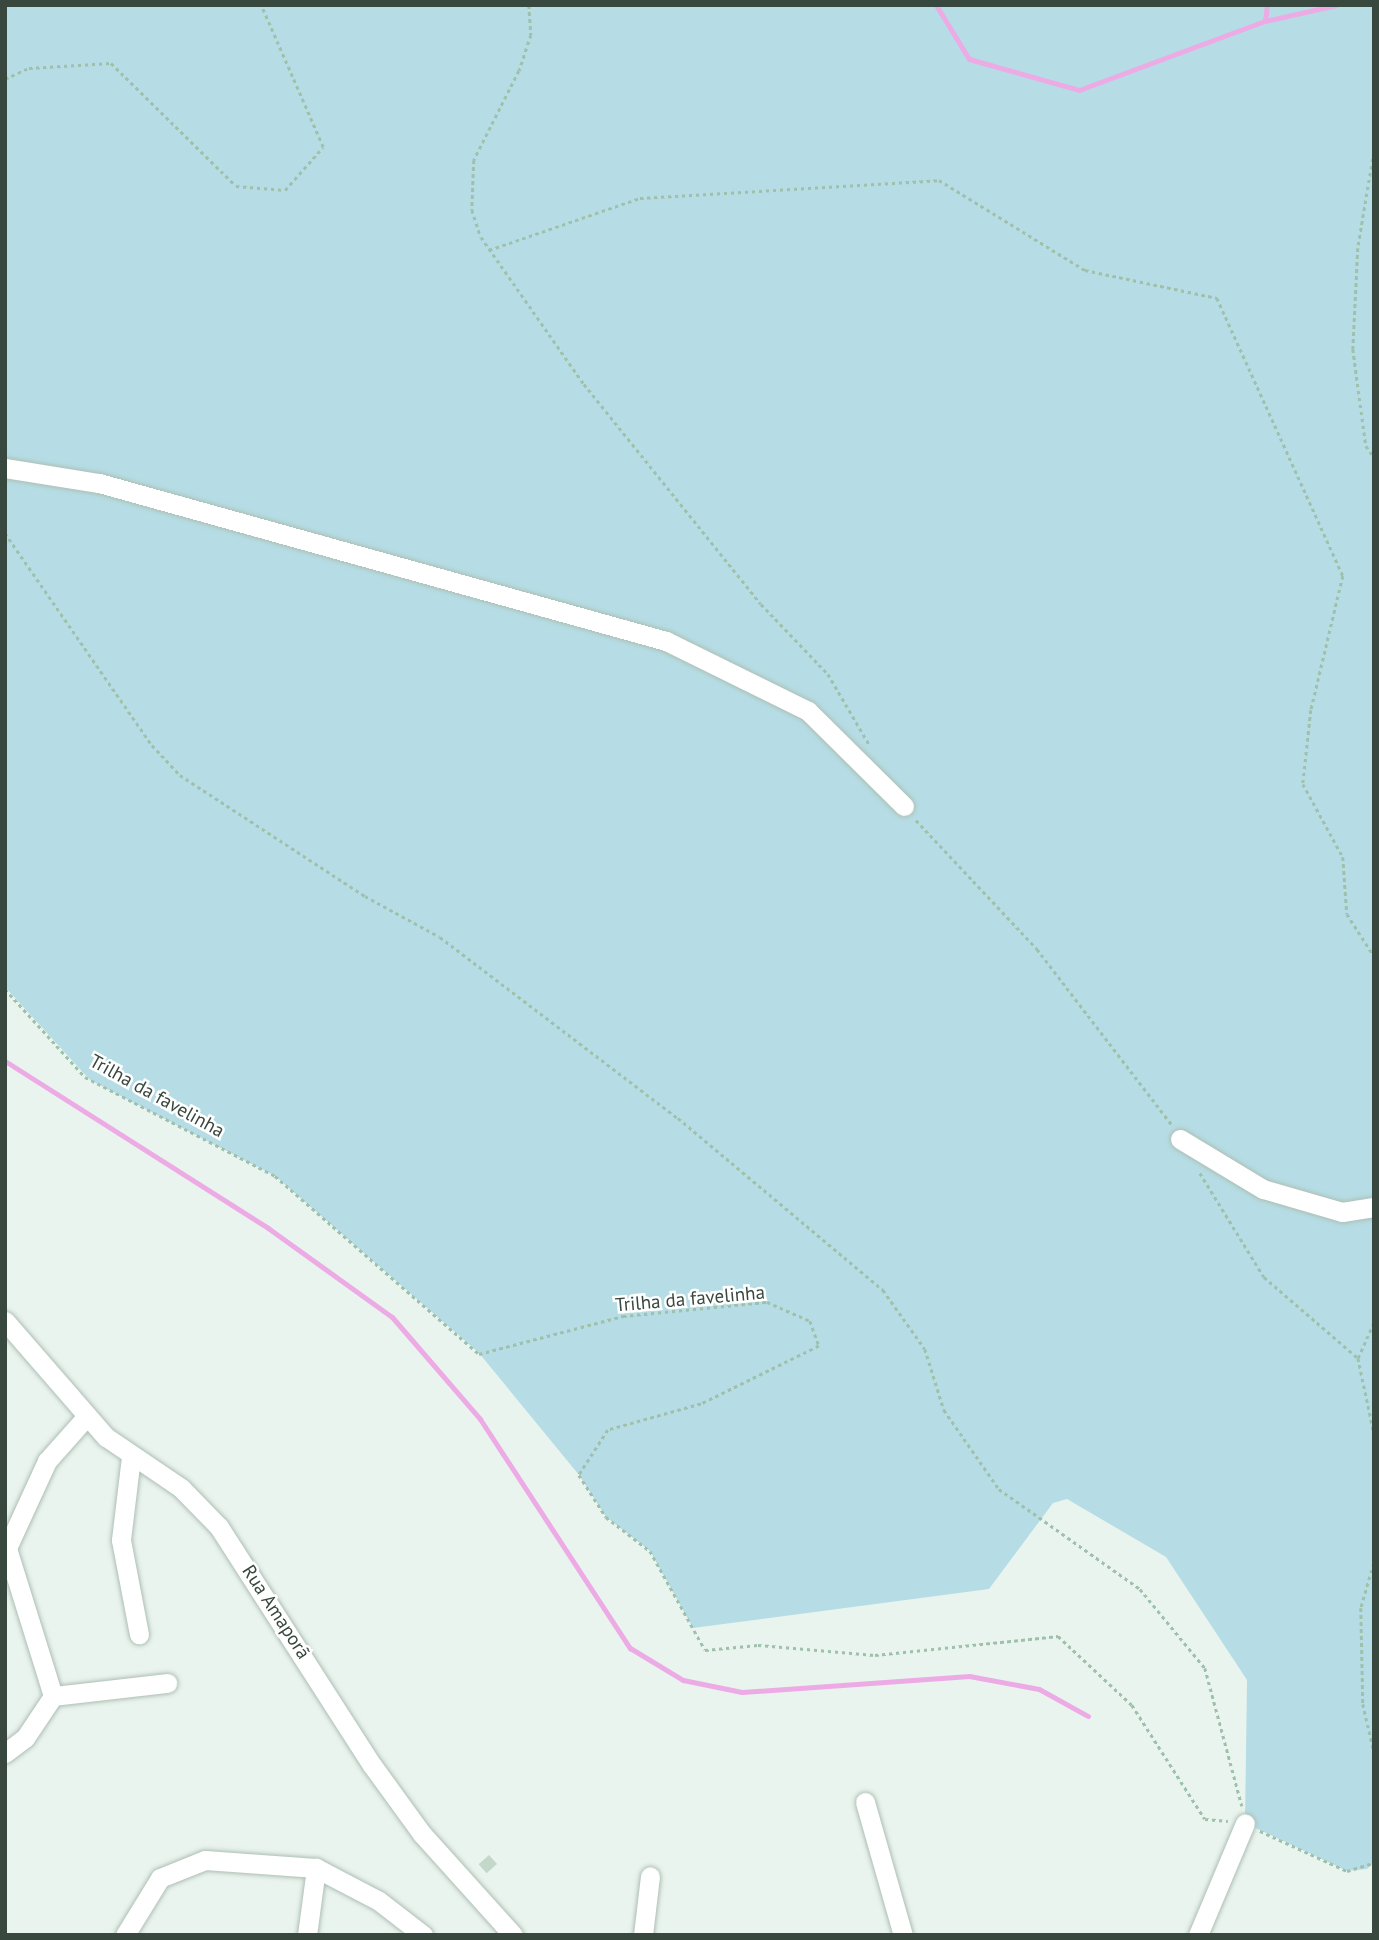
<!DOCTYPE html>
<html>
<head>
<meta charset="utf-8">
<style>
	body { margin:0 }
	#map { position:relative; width:1379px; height:1940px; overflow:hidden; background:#eaf4ee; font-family:"PT Sans",sans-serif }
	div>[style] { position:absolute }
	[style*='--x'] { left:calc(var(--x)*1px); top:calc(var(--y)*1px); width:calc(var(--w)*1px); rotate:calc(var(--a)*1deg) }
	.green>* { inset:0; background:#b6dde5 }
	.stream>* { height:5px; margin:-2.5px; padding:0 2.5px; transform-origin:2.5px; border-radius:2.5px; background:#ecabe4 }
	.building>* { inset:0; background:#c3d8ca; transform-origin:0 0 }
	.path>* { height:2.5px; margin-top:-1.25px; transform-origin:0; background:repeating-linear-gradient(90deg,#9fc0ab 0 3.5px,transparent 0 7px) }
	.roads { filter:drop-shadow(0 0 2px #adbfb4) drop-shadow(0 0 2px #adbfb4) }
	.minor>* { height:19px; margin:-9.5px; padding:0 9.5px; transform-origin:9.5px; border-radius:9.5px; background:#fff }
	span { translate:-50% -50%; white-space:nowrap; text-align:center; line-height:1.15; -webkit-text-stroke:5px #fff; paint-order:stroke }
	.street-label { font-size:19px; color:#39483e }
	.frame { position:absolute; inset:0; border:7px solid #39483e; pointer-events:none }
</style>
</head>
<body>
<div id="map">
	<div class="green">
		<i style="clip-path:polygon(5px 5px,1374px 5px,1374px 1862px,1367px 1869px,1347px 1871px,1245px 1823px,1247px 1680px,1166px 1557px,1067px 1499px,1053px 1503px,989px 1589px,693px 1628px,650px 1551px,606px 1517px,579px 1475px,479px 1353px,275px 1176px,90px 1080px,5px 987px)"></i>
	</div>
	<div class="stream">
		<i style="--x:936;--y:5;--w:63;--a:58.6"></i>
		<i style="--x:969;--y:59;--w:114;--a:15.7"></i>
		<i style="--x:1079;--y:90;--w:198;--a:-20.4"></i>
		<i style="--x:1265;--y:21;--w:73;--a:-12.7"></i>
		<i style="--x:1265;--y:21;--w:16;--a:-83"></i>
		<i style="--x:5;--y:1061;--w:312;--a:32.4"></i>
		<i style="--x:268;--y:1228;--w:153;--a:35.7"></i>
		<i style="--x:392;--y:1317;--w:135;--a:49.2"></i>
		<i style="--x:480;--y:1419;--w:274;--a:56.8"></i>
		<i style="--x:630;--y:1648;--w:62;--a:31.1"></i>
		<i style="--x:683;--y:1680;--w:60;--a:11.5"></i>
		<i style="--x:742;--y:1692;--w:228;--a:-4"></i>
		<i style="--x:969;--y:1676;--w:71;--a:10.5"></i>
		<i style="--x:1039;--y:1689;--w:56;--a:28.9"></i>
	</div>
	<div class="building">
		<i style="left:489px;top:1855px;width:12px;height:14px;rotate:48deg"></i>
	</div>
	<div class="path">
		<i style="--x:529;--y:5;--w:30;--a:86"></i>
		<i style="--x:531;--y:35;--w:38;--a:108"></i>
		<i style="--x:519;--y:71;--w:100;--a:116.8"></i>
		<i style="--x:474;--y:160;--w:50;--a:92.3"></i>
		<i style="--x:472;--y:210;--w:28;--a:72"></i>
		<i style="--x:481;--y:237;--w:179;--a:55"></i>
		<i style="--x:584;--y:384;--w:282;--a:51.2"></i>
		<i style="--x:761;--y:604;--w:97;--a:46.3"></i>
		<i style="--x:828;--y:674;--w:83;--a:59.7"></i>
		<i style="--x:5;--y:79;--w:26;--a:-25"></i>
		<i style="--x:29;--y:68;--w:82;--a:-3.5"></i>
		<i style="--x:111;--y:63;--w:175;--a:44.5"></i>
		<i style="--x:236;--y:186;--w:49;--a:4.7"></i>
		<i style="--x:285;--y:190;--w:57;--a:-48.5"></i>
		<i style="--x:323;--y:147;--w:155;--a:-113.6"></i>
		<i style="--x:1374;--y:152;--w:97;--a:99.5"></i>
		<i style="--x:1358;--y:248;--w:101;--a:92.8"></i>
		<i style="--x:1353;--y:349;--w:98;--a:82.4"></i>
		<i style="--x:1366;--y:446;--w:14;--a:54"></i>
		<i style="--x:489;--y:250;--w:160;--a:-19"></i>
		<i style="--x:640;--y:198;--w:300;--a:-3.4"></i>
		<i style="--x:939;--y:180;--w:172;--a:31.7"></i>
		<i style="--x:1085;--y:270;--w:135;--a:12"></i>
		<i style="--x:1217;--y:298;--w:305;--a:65.6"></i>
		<i style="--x:1343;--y:576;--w:138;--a:103.4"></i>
		<i style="--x:1311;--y:710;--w:74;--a:96.2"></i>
		<i style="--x:1303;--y:784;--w:83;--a:61.3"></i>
		<i style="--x:1343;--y:857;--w:57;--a:86"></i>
		<i style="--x:1347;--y:914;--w:50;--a:57.3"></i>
		<i style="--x:5;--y:533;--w:258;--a:55.3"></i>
		<i style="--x:152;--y:745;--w:41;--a:47"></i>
		<i style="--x:180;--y:775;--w:221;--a:33.2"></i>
		<i style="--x:365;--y:896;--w:85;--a:28.7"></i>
		<i style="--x:440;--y:937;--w:299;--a:37.3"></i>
		<i style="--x:678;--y:1118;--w:268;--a:40"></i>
		<i style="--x:883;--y:1290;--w:72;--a:54.6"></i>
		<i style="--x:925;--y:1349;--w:64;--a:72.7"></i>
		<i style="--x:944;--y:1410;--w:96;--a:55.2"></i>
		<i style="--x:999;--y:1489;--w:173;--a:35.3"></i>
		<i style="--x:1140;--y:1589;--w:102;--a:50.6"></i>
		<i style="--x:1205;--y:1668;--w:143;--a:75"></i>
		<i style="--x:916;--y:820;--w:177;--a:46.8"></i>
		<i style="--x:1037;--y:949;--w:222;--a:52.5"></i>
		<i style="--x:5;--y:989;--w:119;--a:47.7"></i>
		<i style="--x:85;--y:1077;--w:214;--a:27.5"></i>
		<i style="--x:275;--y:1176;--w:271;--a:41.1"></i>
		<i style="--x:479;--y:1354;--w:149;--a:-14.8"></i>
		<i style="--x:623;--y:1316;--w:145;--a:-5.6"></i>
		<i style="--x:767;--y:1302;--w:47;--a:23.8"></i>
		<i style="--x:810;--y:1321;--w:27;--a:70"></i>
		<i style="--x:819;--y:1346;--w:131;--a:153.8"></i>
		<i style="--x:701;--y:1404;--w:97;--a:164.4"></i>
		<i style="--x:608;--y:1430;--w:54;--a:122.8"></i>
		<i style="--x:579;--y:1475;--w:50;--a:57.3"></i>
		<i style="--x:606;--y:1517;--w:56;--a:37.7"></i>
		<i style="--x:650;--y:1551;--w:113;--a:60.9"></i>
		<i style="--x:705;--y:1650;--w:53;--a:-5.4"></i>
		<i style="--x:758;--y:1645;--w:117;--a:4.9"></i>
		<i style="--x:875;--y:1655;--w:184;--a:-5.9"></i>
		<i style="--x:1058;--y:1636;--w:101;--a:43"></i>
		<i style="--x:1132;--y:1705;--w:135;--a:57.4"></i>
		<i style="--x:1205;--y:1819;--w:23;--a:5"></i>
		<i style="--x:1200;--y:1173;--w:122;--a:58.4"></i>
		<i style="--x:1264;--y:1277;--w:124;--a:40.8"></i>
		<i style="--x:1358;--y:1358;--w:77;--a:78"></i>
		<i style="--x:1358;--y:1358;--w:39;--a:-66"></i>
		<i style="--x:1374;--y:1563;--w:47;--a:106.1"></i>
		<i style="--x:1361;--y:1608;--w:96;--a:88.8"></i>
		<i style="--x:1363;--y:1704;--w:49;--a:77.1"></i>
		<i style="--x:1260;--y:1831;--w:96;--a:24.7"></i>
		<i style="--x:1347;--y:1871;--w:28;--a:-17"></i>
	</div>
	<div class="roads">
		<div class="minor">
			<i style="--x:5;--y:468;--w:95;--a:9.1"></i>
			<i style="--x:99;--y:483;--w:589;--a:15.57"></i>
			<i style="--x:666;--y:641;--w:158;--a:26.2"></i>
			<i style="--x:808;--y:711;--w:135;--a:44.7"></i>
			<i style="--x:1180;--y:1139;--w:97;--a:31.1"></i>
			<i style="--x:1263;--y:1189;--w:82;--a:16.2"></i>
			<i style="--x:1342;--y:1212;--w:32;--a:-9"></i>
			<i style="--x:5;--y:1321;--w:154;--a:49"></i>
			<i style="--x:106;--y:1437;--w:91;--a:34.2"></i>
			<i style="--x:181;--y:1488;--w:54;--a:45.7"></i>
			<i style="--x:219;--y:1527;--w:283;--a:57.3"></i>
			<i style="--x:372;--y:1765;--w:85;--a:54.1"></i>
			<i style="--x:422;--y:1834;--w:136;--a:48"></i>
			<i style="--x:131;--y:1457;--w:84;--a:96.9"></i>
			<i style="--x:121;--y:1540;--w:96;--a:79.2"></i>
			<i style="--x:53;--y:1696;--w:115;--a:-6.5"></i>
			<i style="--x:5;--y:1753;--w:25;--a:-37"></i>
			<i style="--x:25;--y:1738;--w:50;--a:-56.3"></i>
			<i style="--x:53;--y:1696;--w:155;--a:-107.3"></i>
			<i style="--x:7;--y:1548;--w:96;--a:-65.3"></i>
			<i style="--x:47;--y:1461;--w:59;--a:-48.4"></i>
			<i style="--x:865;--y:1802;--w:138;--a:74.1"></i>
			<i style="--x:125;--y:1935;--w:67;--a:-58.4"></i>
			<i style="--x:160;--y:1878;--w:48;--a:-21.8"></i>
			<i style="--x:205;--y:1860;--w:111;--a:4.1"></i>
			<i style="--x:316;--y:1868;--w:71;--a:27.6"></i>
			<i style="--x:379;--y:1901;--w:56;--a:37.7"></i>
			<i style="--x:307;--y:1935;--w:68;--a:-82.3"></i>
			<i style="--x:643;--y:1935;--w:59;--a:-83.2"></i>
			<i style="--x:1198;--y:1935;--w:121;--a:-67.2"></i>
		</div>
	</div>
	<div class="street-label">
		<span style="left:157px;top:1096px;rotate:29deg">Trilha da favelinha</span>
		<span style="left:690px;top:1299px;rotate:-5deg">Trilha da favelinha</span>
		<span style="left:276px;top:1612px;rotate:57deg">Rua Amaporã</span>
	</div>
	<div class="frame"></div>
</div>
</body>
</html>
